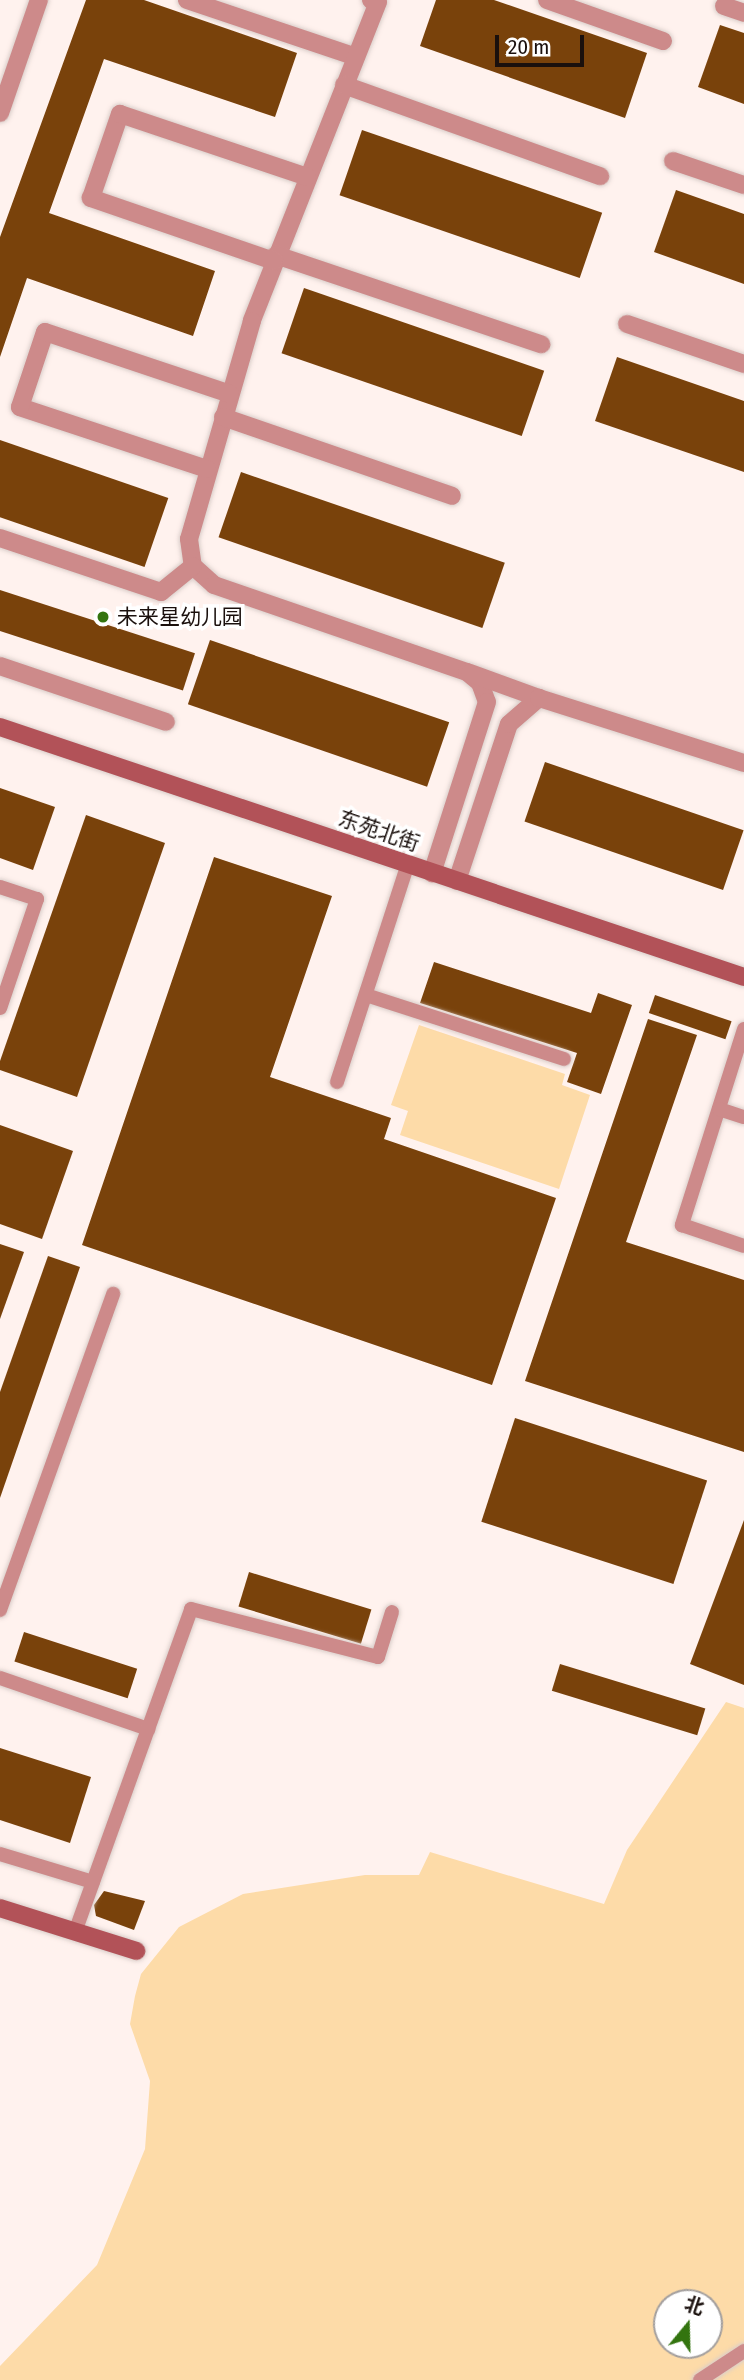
<!DOCTYPE html>
<html>
<head>
<meta charset="utf-8">
<style>
	body { margin:0 }
	#map { position:relative; width:744px; height:2380px; overflow:hidden; background:#fff2ee; font-family:"Fira Sans Condensed","Noto Sans SC",sans-serif }
	div>[style] { position:absolute }
	[style*='--x'] { left:calc(var(--x)*1px); top:calc(var(--y)*1px); width:calc(var(--w)*1px); rotate:calc(var(--a)*1deg) }
	.green>* { inset:0; background:#fddba8 }
	.building>* { inset:0; background:#79420b; transform-origin:0 0 }
	.roads { filter:drop-shadow(0 0 2px #daceca) drop-shadow(0 0 2px #daceca) }
	.lane>* { height:14px; margin:-7px; padding:0 7px; transform-origin:7px; border-radius:7px; background:#cd8a8a }
	.street>* { height:18px; margin:-9px; padding:0 9px; transform-origin:9px; border-radius:9px; background:#cd8a8a }
	.secondary>* { height:18px; margin:-9px; padding:0 9px; transform-origin:9px; border-radius:9px; background:#b25258 }
	.dots>* { width:19px; height:19px; translate:-50% -50%; box-sizing:border-box; border:4px solid #fff; border-radius:50% }
	span { translate:-50% -50%; white-space:nowrap; text-align:center; line-height:1.15; -webkit-text-stroke:7px #fff; paint-order:stroke }
	.poi-label { font-size:21px; color:#1a100d }
	.left { translate:0 -50%; text-align:left }
	.street-label { font-size:21px; color:#1a100d }
	.north { position:absolute; left:653px; top:2289px; width:70px; height:70px; box-sizing:border-box; background:#fff; border:2px solid #a39f9e; border-radius:50%; rotate:19deg; font-size:19px; font-weight:700; line-height:28px; text-align:center; color:#1a100d }
	.north::after { content:''; display:block; margin:auto; width:24px; height:32px; background:#33740f; clip-path:polygon(50% 0,100% 100%,50% 72%,0 100%) }
	.scale { position:absolute; left:495px; top:35px; width:89px; height:32px; box-sizing:border-box; border:4px solid #1a100d; border-top:0; padding-left:9px; font-size:21px; line-height:24px; white-space:nowrap; color:#1a100d; -webkit-text-stroke:5px #fff; paint-order:stroke }
</style>
</head>
<body>
<div id="map">
	<div class="green">
		<i style="clip-path:polygon(419px 1025px,565px 1074px,562px 1085px,590px 1095px,559px 1189px,400px 1135px,408px 1111px,391px 1105px)"></i>
		<i style="clip-path:polygon(evenodd,726px 1702px,744px 1708px,744px 2380px,0 2380px,0 2366px,97px 2265px,145px 2149px,150px 2081px,130px 2024px,135px 1996px,141px 1974px,179px 1927px,243px 1894px,365px 1875px,419px 1875px,430px 1852px,604px 1904px,627px 1850px,726px 1702px,667px 2303px,709px 2303px,709px 2345px,667px 2345px,667px 2303px)"></i>
	</div>
	<div class="building">
		<i style="clip-path:polygon(86px 0,144px 0,297px 53px,275px 117px,104px 59px,49px 213px,215px 271px,193px 336px,27px 278px,0 357px,0 237px)"></i>
		<i style="clip-path:polygon(436px 0,494px 0,647px 53px,625px 118px,420px 46px)"></i>
		<i style="clip-path:polygon(720px 25px,744px 33px,744px 104px,698px 87px)"></i>
		<i style="left:362px;top:130px;width:254px;height:69px;rotate:19deg"></i>
		<i style="clip-path:polygon(676px 190px,744px 214px,744px 284px,654px 252px)"></i>
		<i style="left:304px;top:288px;width:254px;height:69px;rotate:19deg"></i>
		<i style="clip-path:polygon(617px 357px,744px 401px,744px 472px,595px 421px)"></i>
		<i style="left:0;top:440px;width:178px;height:73px;rotate:19deg"></i>
		<i style="left:241px;top:472px;width:279px;height:69px;rotate:19deg"></i>
		<i style="left:0;top:590px;width:205px;height:39px;rotate:18deg"></i>
		<i style="left:210px;top:640px;width:253px;height:68px;rotate:19deg"></i>
		<i style="left:545px;top:762px;width:210px;height:63px;rotate:19deg"></i>
		<i style="clip-path:polygon(0 788px,55px 807px,33px 870px,0 858px)"></i>
		<i style="clip-path:polygon(86px 815px,165px 843px,77px 1097px,0 1070px,0 1061px)"></i>
		<i style="clip-path:polygon(214px 857px,332px 896px,270px 1077px,391px 1118px,384px 1139px,556px 1198px,492px 1385px,82px 1245px)"></i>
		<i style="clip-path:polygon(434px 962px,591px 1013px,598px 993px,632px 1005px,601px 1094px,567px 1082px,577px 1053px,420px 1003px)"></i>
		<i style="left:655px;top:995px;width:81px;height:19px;rotate:19deg"></i>
		<i style="clip-path:polygon(648px 1019px,697px 1035px,626px 1242px,744px 1280px,744px 1452px,525px 1381px)"></i>
		<i style="clip-path:polygon(0 1125px,73px 1151px,42px 1239px,0 1224px)"></i>
		<i style="clip-path:polygon(0 1244px,24px 1252px,0 1319px)"></i>
		<i style="clip-path:polygon(48px 1256px,80px 1267px,0 1498px,0 1392px)"></i>
		<i style="left:515px;top:1418px;width:202px;height:109px;rotate:18deg"></i>
		<i style="clip-path:polygon(744px 1520px,744px 1685px,690px 1664px)"></i>
		<i style="left:249px;top:1572px;width:128px;height:36px;rotate:17deg"></i>
		<i style="left:24px;top:1632px;width:119px;height:31px;rotate:18deg"></i>
		<i style="left:560px;top:1664px;width:152px;height:28px;rotate:17deg"></i>
		<i style="clip-path:polygon(0 1748px,91px 1777px,70px 1843px,0 1820px)"></i>
		<i style="clip-path:polygon(104px 1891px,145px 1901px,134px 1930px,96px 1916px,94px 1905px)"></i>
	</div>
	<div class="roads">
		<div class="lane">
			<i style="--x:0;--y:887;--w:39;--a:18"></i>
			<i style="--x:37;--y:899;--w:115;--a:108.7"></i>
			<i style="--x:366;--y:995;--w:208;--a:17.9"></i>
			<i style="--x:744;--y:1029;--w:206;--a:107.6"></i>
			<i style="--x:682;--y:1225;--w:65;--a:18.7"></i>
			<i style="--x:337;--y:1082;--w:229;--a:-72"></i>
			<i style="--x:719;--y:1109;--w:26;--a:18"></i>
			<i style="--x:0;--y:1610;--w:336;--a:-70.3"></i>
			<i style="--x:0;--y:1678;--w:157;--a:19"></i>
			<i style="--x:0;--y:1854;--w:97;--a:16.8"></i>
			<i style="--x:75;--y:1932;--w:343;--a:-70.2"></i>
			<i style="--x:191;--y:1609;--w:193;--a:14.4"></i>
			<i style="--x:378;--y:1657;--w:47;--a:-72.7"></i>
			<i style="--x:700;--y:2380;--w:53;--a:-33.4"></i>
		</div>
		<div class="street">
			<i style="--x:187;--y:0;--w:178;--a:18.6"></i>
			<i style="--x:371;--y:0;--w:7;--a:16"></i>
			<i style="--x:378;--y:2;--w:343;--a:111.6"></i>
			<i style="--x:252;--y:321;--w:227;--a:106.1"></i>
			<i style="--x:189;--y:539;--w:27;--a:82"></i>
			<i style="--x:193;--y:566;--w:28;--a:42"></i>
			<i style="--x:214;--y:585;--w:268;--a:19"></i>
			<i style="--x:467;--y:672;--w:17;--a:40"></i>
			<i style="--x:480;--y:683;--w:20;--a:70"></i>
			<i style="--x:487;--y:702;--w:180;--a:107.8"></i>
			<i style="--x:547;--y:0;--w:123;--a:19.5"></i>
			<i style="--x:724;--y:6;--w:21;--a:19"></i>
			<i style="--x:344;--y:85;--w:272;--a:19.6"></i>
			<i style="--x:0;--y:113;--w:120;--a:-71"></i>
			<i style="--x:673;--y:161;--w:75;--a:18.7"></i>
			<i style="--x:276;--y:255;--w:280;--a:18.6"></i>
			<i style="--x:274;--y:261;--w:194;--a:-161"></i>
			<i style="--x:91;--y:198;--w:89;--a:-71"></i>
			<i style="--x:120;--y:114;--w:197;--a:18.6"></i>
			<i style="--x:627;--y:324;--w:124;--a:18.9"></i>
			<i style="--x:223;--y:417;--w:242;--a:19"></i>
			<i style="--x:207;--y:469;--w:197;--a:-161.7"></i>
			<i style="--x:20;--y:407;--w:79;--a:-71.6"></i>
			<i style="--x:45;--y:332;--w:195;--a:18.5"></i>
			<i style="--x:0;--y:538;--w:170;--a:18.5"></i>
			<i style="--x:161;--y:592;--w:41;--a:-39.1"></i>
			<i style="--x:0;--y:666;--w:175;--a:18.6"></i>
			<i style="--x:470;--y:673;--w:73;--a:19.9"></i>
			<i style="--x:457;--y:881;--w:165;--a:-71.7"></i>
			<i style="--x:509;--y:724;--w:40;--a:-41"></i>
			<i style="--x:539;--y:698;--w:215;--a:17.6"></i>
		</div>
		<div class="secondary">
			<i style="--x:0;--y:727;--w:785;--a:18.57"></i>
			<i style="--x:0;--y:1908;--w:143;--a:17.5"></i>
		</div>
	</div>
	<div class="dots">
		<i style="left:103px;top:617px;background:#33740f"></i>
	</div>
	<div class="poi-label">
		<span class="left" style="left:117px;top:617px">未来星幼儿园</span>
	</div>
	<div class="street-label">
		<span style="left:379px;top:831px;rotate:19deg">东苑北街</span>
	</div>
	<div class="north">北</div>
	<div class="scale">20 m</div>
</div>
</body>
</html>
